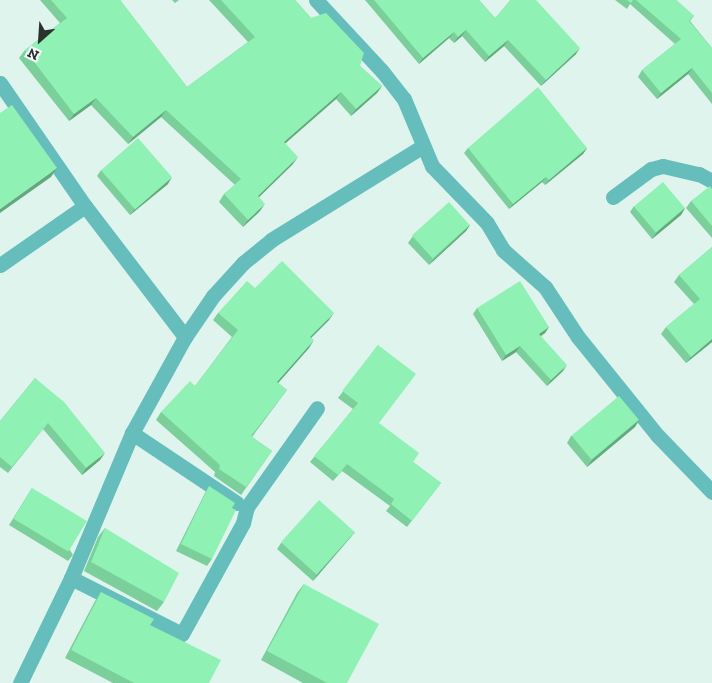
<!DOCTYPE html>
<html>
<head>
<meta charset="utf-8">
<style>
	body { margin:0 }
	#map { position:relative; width:712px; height:683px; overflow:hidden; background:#e0f4ee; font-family:"Zilla Slab",serif }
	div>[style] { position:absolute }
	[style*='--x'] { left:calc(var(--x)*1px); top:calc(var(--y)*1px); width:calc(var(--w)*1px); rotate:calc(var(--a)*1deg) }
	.minor>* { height:15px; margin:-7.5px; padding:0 7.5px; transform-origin:7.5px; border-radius:7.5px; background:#66bebc }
	.wall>* { inset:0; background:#7bcf9a }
	.shaded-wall>* { inset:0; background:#64a97d }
	.building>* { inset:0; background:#8ff1b3; transform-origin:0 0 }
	span { translate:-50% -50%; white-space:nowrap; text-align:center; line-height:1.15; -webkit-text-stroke:4px #f6fefb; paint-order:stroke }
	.north { position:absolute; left:15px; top:15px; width:50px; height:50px; -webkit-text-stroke:4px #f6fefb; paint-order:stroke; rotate:206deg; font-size:14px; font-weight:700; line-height:20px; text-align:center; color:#2a312f }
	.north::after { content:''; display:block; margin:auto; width:18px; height:22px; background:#2a312f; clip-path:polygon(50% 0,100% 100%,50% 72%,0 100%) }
</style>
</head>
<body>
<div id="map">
	<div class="minor">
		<i style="--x:316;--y:0;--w:97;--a:47.1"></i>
		<i style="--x:382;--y:71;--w:36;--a:52"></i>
		<i style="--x:404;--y:99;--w:73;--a:67.3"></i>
		<i style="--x:432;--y:166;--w:79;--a:46"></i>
		<i style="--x:487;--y:223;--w:31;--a:59"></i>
		<i style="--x:503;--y:250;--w:56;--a:41.4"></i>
		<i style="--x:545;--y:287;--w:60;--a:56.6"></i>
		<i style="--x:578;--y:337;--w:127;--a:51.1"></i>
		<i style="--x:658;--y:436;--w:78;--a:46"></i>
		<i style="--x:0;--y:83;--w:150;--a:55.4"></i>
		<i style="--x:85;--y:206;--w:165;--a:52.6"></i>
		<i style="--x:185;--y:337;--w:110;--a:118.9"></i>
		<i style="--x:132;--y:433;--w:157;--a:112.8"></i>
		<i style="--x:71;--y:578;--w:117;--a:115.9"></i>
		<i style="--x:613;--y:197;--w:47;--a:-36.4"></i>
		<i style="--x:651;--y:169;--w:12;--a:-14"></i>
		<i style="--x:663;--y:166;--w:37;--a:13"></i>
		<i style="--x:699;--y:174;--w:15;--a:28"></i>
		<i style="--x:0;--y:265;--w:103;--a:-34.8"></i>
		<i style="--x:185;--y:337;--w:50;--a:-55.7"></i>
		<i style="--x:213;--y:296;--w:45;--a:-47.7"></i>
		<i style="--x:243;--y:263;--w:36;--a:-39"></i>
		<i style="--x:271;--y:240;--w:179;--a:-31.7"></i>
		<i style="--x:132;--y:433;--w:126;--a:33.7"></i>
		<i style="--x:71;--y:578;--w:124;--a:26.8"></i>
		<i style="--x:182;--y:634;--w:127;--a:-61.2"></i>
		<i style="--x:243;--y:523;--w:16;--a:-76"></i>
		<i style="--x:247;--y:507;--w:121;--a:-54.7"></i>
	</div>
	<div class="wall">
		<i style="clip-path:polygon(40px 0,120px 0,187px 87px,248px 42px,209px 0,295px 0,311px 18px,360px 66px,382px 86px,377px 93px,351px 116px,336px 99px,285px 143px,293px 164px,259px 197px,260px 211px,243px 227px,219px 202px,224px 194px,235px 185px,161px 117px,128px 144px,91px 105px,69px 121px,19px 58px,25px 50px,60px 23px)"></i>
		<i style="clip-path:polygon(172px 0,179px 0,175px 3px)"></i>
		<i style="clip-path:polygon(365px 0,479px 0,495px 18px,576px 54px,541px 86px,504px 46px,485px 62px,462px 36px,454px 43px,449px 38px,419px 64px)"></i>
		<i style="clip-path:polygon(615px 0,676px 0,694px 16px,690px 21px,712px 48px,712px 104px,688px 74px,657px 99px,638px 77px,642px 70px,675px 44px,630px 4px,627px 9px)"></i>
		<i style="clip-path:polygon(468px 148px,587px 148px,583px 154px,545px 185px,542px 182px,509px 209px,464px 153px)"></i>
		<i style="clip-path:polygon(101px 170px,168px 184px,130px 215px,97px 176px)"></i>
		<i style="clip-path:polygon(712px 189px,712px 238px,686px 208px,691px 201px)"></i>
		<i style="clip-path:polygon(634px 206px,685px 208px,681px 215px,652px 239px,630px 212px)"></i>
		<i style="clip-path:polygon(470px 225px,466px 231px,429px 265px,408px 243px,413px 236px)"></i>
		<i style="clip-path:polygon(712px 247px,712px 342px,686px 363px,661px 334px,666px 327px,694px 304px,674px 282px,679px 275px)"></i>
		<i style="clip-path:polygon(255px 288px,329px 320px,311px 338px,309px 348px,278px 383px,287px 390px,252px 437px,272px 451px,241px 495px,214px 476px,215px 472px,156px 420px,161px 412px,195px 386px,232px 337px,213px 320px,218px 313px)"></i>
		<i style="clip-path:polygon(477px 308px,549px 327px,545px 333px,541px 336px,563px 371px,547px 386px,516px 352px,502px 361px,473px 314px)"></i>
		<i style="clip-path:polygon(378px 345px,379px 424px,413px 462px,441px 483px,407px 527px,386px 511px,390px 506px,342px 471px,333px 481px,310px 462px,353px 409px,338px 398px)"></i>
		<i style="clip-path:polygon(35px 378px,100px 460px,82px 475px,43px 429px,8px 473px,0 467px,0 421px)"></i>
		<i style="clip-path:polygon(639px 420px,635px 427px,587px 467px,567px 443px,571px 436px)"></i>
		<i style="clip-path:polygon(209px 486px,212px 559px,207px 566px,176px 551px,205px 493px)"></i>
		<i style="clip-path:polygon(32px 488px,73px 555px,68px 561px,9px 525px)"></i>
		<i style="clip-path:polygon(105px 528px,164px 602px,157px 611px,84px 571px,98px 537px)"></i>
		<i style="clip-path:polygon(355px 532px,350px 538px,313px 581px,277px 549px,281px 543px)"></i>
		<i style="clip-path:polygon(304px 584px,347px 683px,303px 683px,261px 660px,297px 593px)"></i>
		<i style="clip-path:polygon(101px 592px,150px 625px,209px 683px,113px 683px,65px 658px,95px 601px)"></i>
	</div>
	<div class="shaded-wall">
		<i style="clip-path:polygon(466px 30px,462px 36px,454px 43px,458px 37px)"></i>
		<i style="clip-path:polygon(454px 32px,449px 38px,419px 64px,423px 58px)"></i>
		<i style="clip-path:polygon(508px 40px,504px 46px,485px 62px,489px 56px)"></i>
		<i style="clip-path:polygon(580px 48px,576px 54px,541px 86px,546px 80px)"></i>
		<i style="clip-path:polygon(692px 68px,688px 74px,657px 99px,661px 93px)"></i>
		<i style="clip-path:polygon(382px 86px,377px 93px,351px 116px,356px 109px)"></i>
		<i style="clip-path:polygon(341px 92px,336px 99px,279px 149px,284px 142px)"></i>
		<i style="clip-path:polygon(96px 98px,91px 105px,69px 121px,74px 114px)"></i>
		<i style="clip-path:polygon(166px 110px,161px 117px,128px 144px,133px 137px)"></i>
		<i style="clip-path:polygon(587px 148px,583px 154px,545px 185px,549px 180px)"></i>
		<i style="clip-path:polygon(298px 157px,293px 164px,253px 203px,258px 196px)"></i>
		<i style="clip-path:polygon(57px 168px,51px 177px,0 213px,0 209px)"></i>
		<i style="clip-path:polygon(172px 177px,168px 184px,130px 215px,135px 209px)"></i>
		<i style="clip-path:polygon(546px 177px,542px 182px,509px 209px,513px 204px)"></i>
		<i style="clip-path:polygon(265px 204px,260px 211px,243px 227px,248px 220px)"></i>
		<i style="clip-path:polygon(685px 208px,681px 215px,652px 239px,657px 232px)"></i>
		<i style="clip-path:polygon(470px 225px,466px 231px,429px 265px,434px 259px)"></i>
		<i style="clip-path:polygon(334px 313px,329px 320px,305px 344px,310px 337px)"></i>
		<i style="clip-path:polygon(549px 327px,545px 333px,535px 340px,539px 334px)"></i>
		<i style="clip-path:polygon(712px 339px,712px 342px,686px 363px,691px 357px)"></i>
		<i style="clip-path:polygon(314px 340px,309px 348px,272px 390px,277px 382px)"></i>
		<i style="clip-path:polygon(520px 346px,516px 352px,502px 361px,506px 355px)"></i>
		<i style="clip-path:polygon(567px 365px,563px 371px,547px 386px,551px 380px)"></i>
		<i style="clip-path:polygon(639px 420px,635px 427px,587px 467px,592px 460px)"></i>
		<i style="clip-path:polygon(105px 453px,100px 460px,82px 475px,86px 468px)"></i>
		<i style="clip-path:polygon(355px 532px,350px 538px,313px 581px,317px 575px)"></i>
	</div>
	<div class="building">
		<i style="clip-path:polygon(51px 0,120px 0,187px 87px,255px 37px,221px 0,295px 0,311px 18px,326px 13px,364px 53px,360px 66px,382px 86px,356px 109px,341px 92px,284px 142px,298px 157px,258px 196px,265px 204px,248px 220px,224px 194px,241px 179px,166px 110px,133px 137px,96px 98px,74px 114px,25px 50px,67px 18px)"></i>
		<i style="clip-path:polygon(374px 0,479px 0,495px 18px,510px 0,536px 0,580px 48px,546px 80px,508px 40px,489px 56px,466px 30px,458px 37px,454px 32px,423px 58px)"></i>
		<i style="clip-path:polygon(627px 0,633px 0,631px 3px)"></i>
		<i style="clip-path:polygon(636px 0,676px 0,694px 16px,689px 21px,712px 48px,712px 93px,692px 68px,661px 93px,642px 70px,681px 39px)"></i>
		<i style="clip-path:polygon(538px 87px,587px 148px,549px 180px,546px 177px,513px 204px,468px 148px)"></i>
		<i style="clip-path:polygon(12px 105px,57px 168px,0 209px,0 113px)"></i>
		<i style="left:138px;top:138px;width:52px;height:49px;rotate:49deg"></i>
		<i style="left:663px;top:182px;width:34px;height:38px;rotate:50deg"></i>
		<i style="clip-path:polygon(710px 186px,712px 189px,712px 226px,691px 201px)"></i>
		<i style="left:449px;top:202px;width:31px;height:50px;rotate:48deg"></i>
		<i style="clip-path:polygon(712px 247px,712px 339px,691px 357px,666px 327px,700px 299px,679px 275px)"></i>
		<i style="clip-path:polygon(282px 261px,334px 313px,310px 337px,314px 340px,277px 382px,287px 390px,251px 436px,272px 451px,246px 487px,219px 469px,220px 465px,161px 412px,190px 381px,195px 386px,238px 330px,218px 313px,247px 281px,255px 288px)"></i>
		<i style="clip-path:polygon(520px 281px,549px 327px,539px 334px,567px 365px,551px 380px,520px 346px,506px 355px,477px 308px)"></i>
		<i style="clip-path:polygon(378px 345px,416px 374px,379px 423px,419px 453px,413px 462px,441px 483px,412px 521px,391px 504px,394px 499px,347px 464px,338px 475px,314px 456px,358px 403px,342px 391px)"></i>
		<i style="clip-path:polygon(35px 378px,64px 402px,105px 453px,86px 468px,48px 423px,12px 467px,0 457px,0 421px)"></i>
		<i style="left:619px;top:396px;width:31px;height:62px;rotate:50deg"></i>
		<i style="clip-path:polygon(209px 486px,235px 503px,232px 508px,236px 510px,212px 559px,181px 544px)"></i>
		<i style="left:32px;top:488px;width:64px;height:36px;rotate:31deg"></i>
		<i style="left:319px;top:500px;width:48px;height:57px;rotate:42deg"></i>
		<i style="clip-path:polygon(105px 528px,179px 573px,164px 602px,91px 562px)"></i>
		<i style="clip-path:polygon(304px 584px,379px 624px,347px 683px,327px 683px,267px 651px)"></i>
		<i style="clip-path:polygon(101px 592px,154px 619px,150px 625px,221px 660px,209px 683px,134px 683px,71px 650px)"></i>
	</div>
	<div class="north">N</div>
</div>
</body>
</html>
